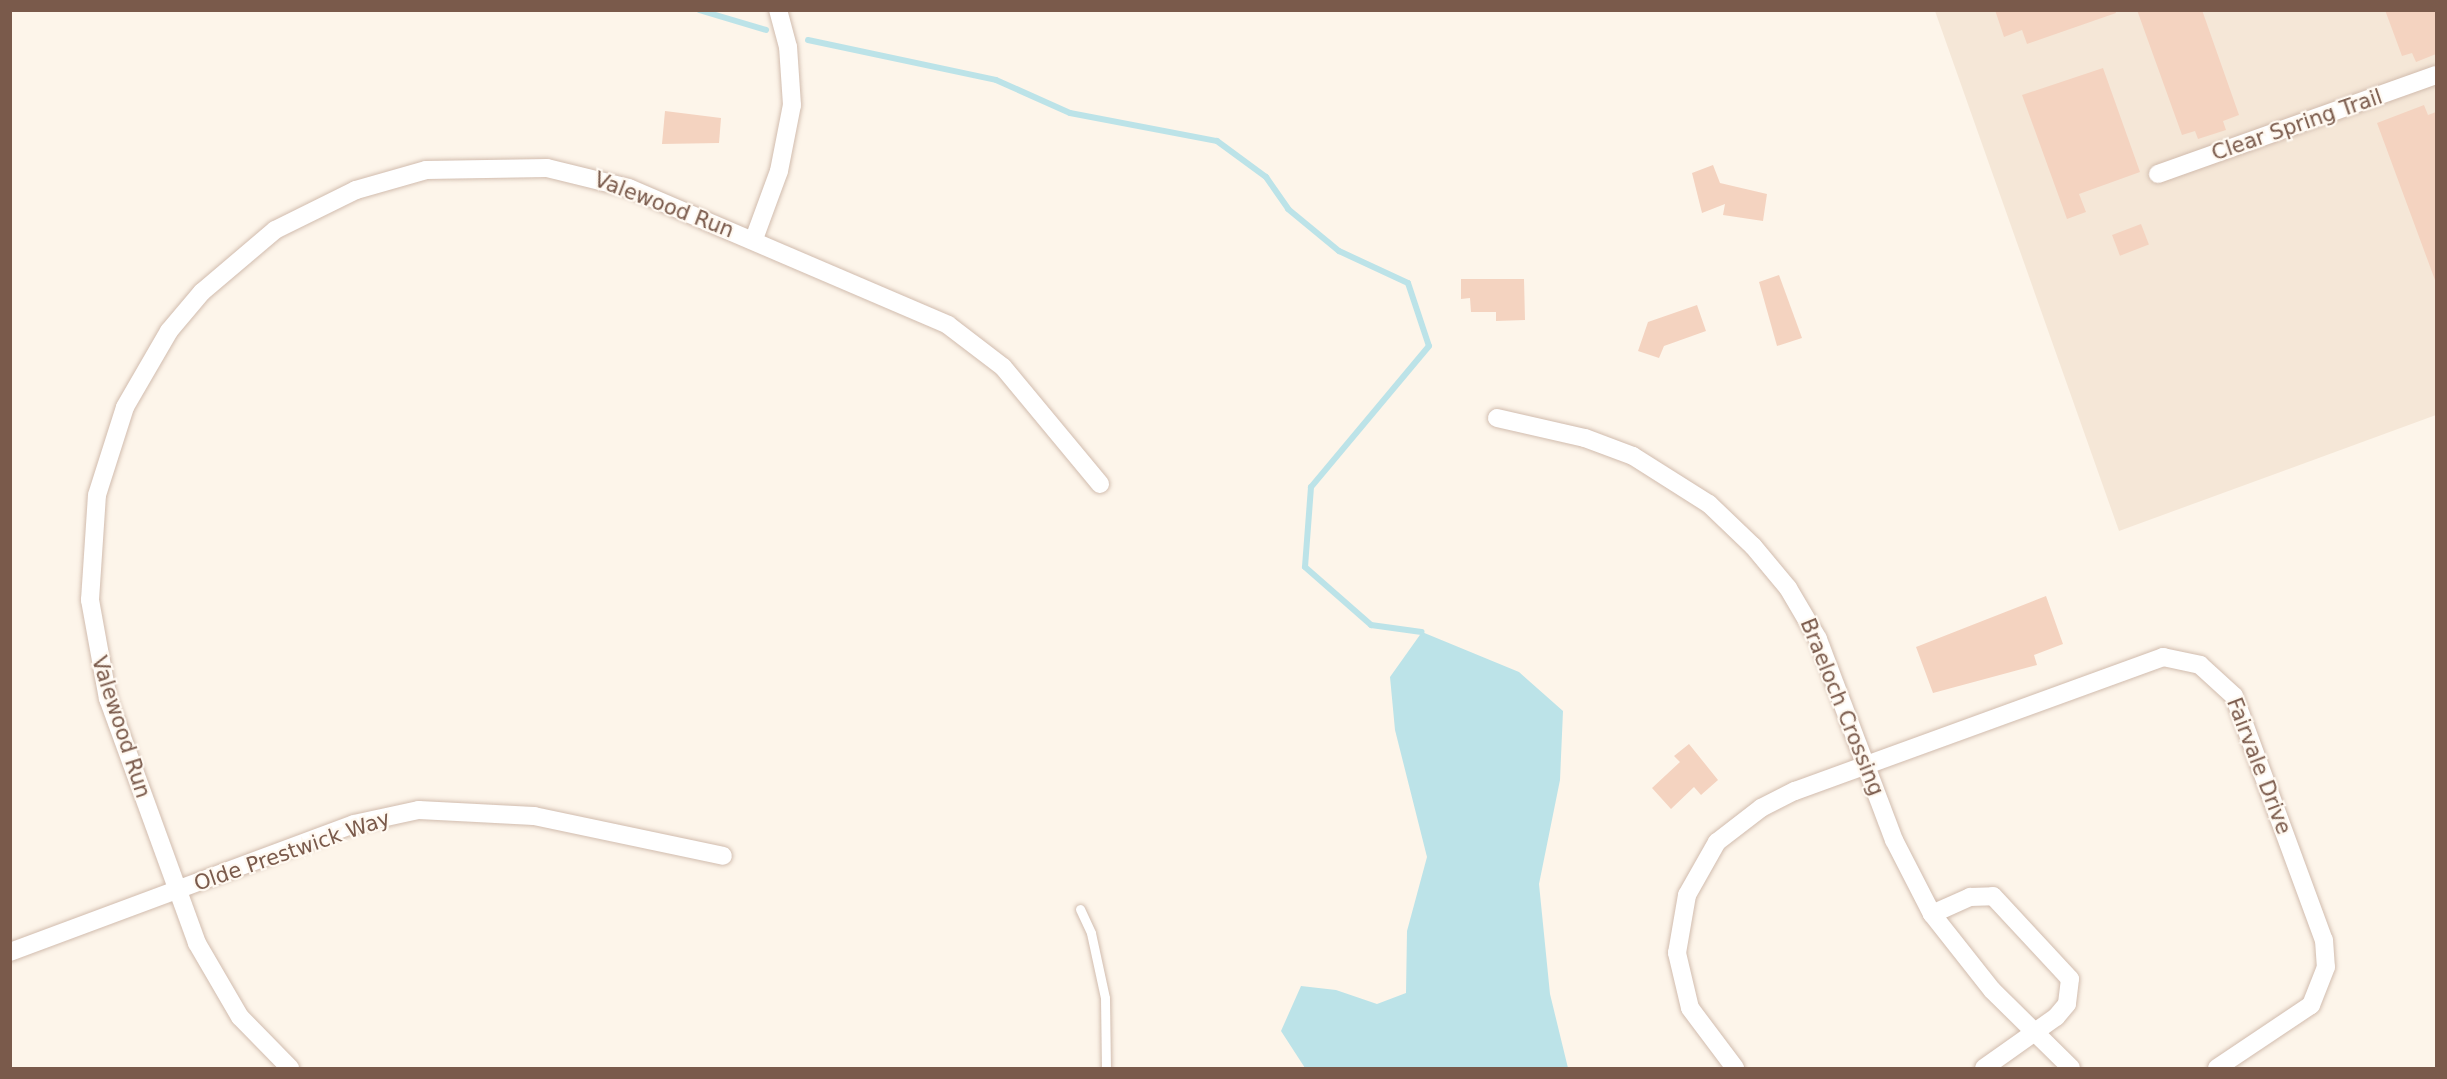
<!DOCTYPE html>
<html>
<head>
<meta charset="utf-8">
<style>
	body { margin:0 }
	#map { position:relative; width:2447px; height:1079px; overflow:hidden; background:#fdf5ea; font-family:"DejaVu Sans",sans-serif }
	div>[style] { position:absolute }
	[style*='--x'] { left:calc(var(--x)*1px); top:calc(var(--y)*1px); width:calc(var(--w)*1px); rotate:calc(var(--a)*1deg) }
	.residential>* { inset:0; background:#f5e7d7 }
	.water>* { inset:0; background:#bce3e8 }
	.stream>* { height:6px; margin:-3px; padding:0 3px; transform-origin:3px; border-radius:3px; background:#bce3e8 }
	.building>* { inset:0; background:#f4d3c0; transform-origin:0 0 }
	.roads { filter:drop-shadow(0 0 2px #d1bcae) drop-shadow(0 0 2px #d1bcae) }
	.lane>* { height:9px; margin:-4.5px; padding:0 4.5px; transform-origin:4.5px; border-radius:4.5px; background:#fff }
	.street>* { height:18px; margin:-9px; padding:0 9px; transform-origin:9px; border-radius:9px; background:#fff }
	span { translate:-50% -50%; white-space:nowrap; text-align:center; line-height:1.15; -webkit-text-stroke:4.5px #fff9f1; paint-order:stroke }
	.street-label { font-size:21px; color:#7a5a4b }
	.frame { position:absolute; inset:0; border:12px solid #7a5a4b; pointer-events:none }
</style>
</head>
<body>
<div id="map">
	<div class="residential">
		<i style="clip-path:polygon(1935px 11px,2436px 11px,2436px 415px,2119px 531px)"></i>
	</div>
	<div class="water">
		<i style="clip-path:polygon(1422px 632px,1519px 672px,1563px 711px,1560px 780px,1539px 884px,1550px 994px,1568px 1068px,1305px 1068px,1281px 1031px,1301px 986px,1336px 990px,1377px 1004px,1406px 993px,1407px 931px,1427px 857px,1395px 730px,1390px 677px)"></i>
	</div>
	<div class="stream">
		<i style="--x:699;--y:10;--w:70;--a:16.6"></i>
		<i style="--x:808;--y:40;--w:192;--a:12"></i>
		<i style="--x:996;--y:80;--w:81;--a:24"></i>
		<i style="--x:1070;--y:113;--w:150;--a:10.8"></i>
		<i style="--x:1217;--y:141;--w:61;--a:36.3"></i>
		<i style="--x:1266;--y:177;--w:39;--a:55"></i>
		<i style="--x:1288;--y:209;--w:66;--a:39.5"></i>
		<i style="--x:1339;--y:251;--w:76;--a:24.9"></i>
		<i style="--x:1408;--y:283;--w:66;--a:71.6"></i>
		<i style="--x:1429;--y:346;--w:184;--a:129.9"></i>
		<i style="--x:1311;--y:487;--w:80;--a:94.3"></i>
		<i style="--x:1305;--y:567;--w:88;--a:41.3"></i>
		<i style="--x:1371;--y:625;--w:51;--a:7.8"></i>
	</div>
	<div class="building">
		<i style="clip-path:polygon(1995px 10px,2115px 10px,2116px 13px,2027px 44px,2022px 30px,2004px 37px)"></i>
		<i style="clip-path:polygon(2137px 10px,2202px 10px,2239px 115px,2223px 121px,2226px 130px,2198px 139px,2195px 131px,2182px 135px)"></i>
		<i style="clip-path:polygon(2385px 10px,2436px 10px,2436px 54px,2416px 62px,2412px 53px,2402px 56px)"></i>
		<i style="clip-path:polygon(2103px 68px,2140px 172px,2079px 194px,2086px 212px,2067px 219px,2022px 95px)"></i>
		<i style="clip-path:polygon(2424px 105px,2428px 115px,2436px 112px,2435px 280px,2377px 123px)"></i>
		<i style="clip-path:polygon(665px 111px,721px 118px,719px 143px,662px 144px)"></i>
		<i style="clip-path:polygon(1713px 165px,1720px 183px,1767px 194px,1763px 221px,1723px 215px,1725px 204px,1702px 213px,1692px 173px)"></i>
		<i style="left:2141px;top:224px;width:22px;height:31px;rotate:69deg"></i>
		<i style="clip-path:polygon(1779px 275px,1802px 338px,1777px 346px,1759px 282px)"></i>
		<i style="clip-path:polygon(1461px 279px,1524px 279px,1525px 320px,1496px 321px,1496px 312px,1471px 312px,1470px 298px,1461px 299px)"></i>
		<i style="clip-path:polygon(1697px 305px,1706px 331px,1664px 346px,1659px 358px,1638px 351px,1648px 322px)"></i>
		<i style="clip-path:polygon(2046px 596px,2063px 644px,2034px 655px,2037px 665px,1933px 693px,1916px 647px)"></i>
		<i style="clip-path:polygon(1689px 744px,1718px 780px,1701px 795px,1694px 787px,1671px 809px,1652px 788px,1680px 762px,1674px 756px)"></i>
	</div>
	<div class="roads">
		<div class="lane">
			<i style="--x:1080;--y:909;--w:26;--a:65"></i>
			<i style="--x:1091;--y:933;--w:66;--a:77.8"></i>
			<i style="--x:1105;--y:998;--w:70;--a:89.2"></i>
		</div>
		<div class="street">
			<i style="--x:2158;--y:174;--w:295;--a:-19.6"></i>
			<i style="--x:754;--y:239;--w:72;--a:-69.8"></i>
			<i style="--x:779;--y:171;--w:67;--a:-78.9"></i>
			<i style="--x:792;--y:105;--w:58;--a:-93.9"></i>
			<i style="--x:788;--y:47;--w:38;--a:-105"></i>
			<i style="--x:1497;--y:418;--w:90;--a:12.8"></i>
			<i style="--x:1585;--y:438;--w:51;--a:20.6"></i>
			<i style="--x:1633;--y:456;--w:90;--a:32.3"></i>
			<i style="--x:1709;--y:504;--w:61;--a:43.7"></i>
			<i style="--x:1753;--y:546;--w:55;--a:50.2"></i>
			<i style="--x:1788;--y:588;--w:59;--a:59.5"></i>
			<i style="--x:1818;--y:639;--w:215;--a:69.3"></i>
			<i style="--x:1894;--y:840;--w:83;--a:62.8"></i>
			<i style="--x:1932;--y:914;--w:97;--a:51.7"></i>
			<i style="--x:1992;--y:990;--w:111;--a:44.6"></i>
			<i style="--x:1932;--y:914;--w:42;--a:-24.1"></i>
			<i style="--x:1970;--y:897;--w:23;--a:-2"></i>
			<i style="--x:1993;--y:896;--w:113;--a:47.1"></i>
			<i style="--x:2070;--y:979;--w:25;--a:97"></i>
			<i style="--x:2067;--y:1004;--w:17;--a:130"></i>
			<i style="--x:2056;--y:1017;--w:88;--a:144.7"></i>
			<i style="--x:10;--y:952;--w:367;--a:-20.4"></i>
			<i style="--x:354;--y:824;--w:66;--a:-12.2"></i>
			<i style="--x:419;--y:810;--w:115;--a:3"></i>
			<i style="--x:534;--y:816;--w:193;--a:11.9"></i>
			<i style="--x:290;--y:1068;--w:71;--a:-134.4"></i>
			<i style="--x:240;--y:1017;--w:86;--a:-120.2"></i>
			<i style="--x:197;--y:943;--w:260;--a:-110"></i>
			<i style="--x:108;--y:699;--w:101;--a:-100.3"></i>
			<i style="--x:90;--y:600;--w:105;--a:-86.2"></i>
			<i style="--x:97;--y:495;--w:92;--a:-72.3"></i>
			<i style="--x:125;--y:407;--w:88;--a:-59.9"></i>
			<i style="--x:169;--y:331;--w:51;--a:-49.8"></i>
			<i style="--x:202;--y:292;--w:96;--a:-40.3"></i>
			<i style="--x:275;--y:230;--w:90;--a:-26.3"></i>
			<i style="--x:356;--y:190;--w:73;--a:-15.9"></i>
			<i style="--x:426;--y:170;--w:121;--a:-0.9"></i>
			<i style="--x:547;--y:168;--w:84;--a:13.7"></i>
			<i style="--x:629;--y:188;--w:347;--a:23.2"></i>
			<i style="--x:948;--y:325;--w:69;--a:37.4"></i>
			<i style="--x:1003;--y:367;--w:152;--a:50.3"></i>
			<i style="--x:1735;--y:1068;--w:75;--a:-126.9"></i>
			<i style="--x:1690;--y:1008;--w:57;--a:-103.3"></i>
			<i style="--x:1677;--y:953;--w:59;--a:-80.2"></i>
			<i style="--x:1687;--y:895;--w:61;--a:-60.5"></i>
			<i style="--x:1717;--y:842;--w:56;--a:-37.7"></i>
			<i style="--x:1761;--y:808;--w:38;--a:-27"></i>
			<i style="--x:1795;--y:791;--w:392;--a:-20"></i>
			<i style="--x:2163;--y:657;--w:38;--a:12"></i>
			<i style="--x:2200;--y:665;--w:46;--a:42.4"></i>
			<i style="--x:2234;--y:696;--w:260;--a:69.8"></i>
			<i style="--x:2324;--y:940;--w:27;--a:86"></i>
			<i style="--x:2326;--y:967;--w:41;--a:111.5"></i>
			<i style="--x:2311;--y:1005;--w:113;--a:146.2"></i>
		</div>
	</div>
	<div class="street-label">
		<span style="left:2297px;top:125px;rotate:-19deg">Clear Spring Trail</span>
		<span style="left:664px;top:205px;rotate:21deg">Valewood Run</span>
		<span style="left:1842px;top:707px;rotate:68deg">Braeloch Crossing</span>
		<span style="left:121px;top:727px;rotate:72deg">Valewood Run</span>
		<span style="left:2259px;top:766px;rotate:69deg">Fairvale Drive</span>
		<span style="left:292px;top:851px;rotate:-19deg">Olde Prestwick Way</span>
	</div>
	<div class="frame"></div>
</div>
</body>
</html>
